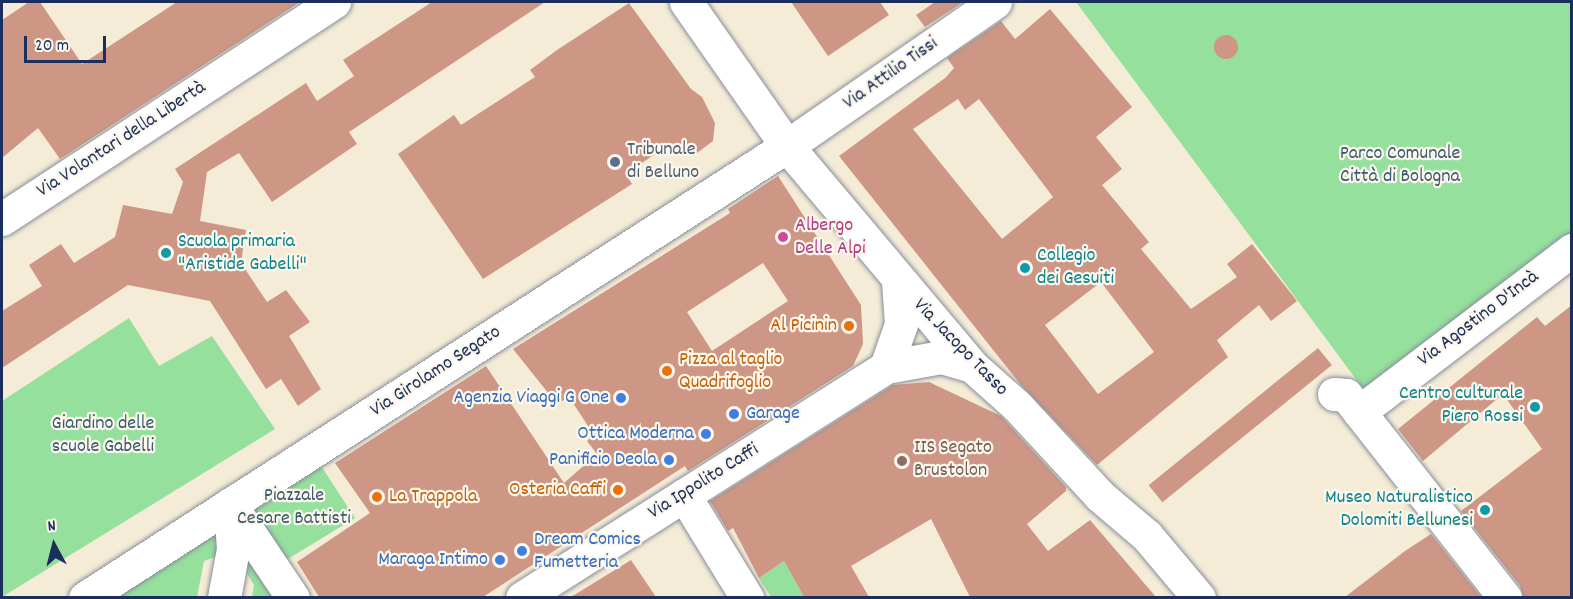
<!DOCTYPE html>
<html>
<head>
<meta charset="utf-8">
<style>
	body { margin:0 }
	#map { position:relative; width:1573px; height:599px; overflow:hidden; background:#f5ecd7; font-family:Dekko,sans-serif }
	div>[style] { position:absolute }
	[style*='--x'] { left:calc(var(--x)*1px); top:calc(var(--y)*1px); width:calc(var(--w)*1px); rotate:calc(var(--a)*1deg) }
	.green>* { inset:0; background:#95e09c }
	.building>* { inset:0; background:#ce9785; transform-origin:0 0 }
	.round { border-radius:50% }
	.roads { filter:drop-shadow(0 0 2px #888e9a) drop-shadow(0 0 2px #888e9a) }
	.street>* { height:33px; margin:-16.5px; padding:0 16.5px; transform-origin:16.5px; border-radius:16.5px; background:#fff }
	.secondary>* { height:33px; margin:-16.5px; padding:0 16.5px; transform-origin:16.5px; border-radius:16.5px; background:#fff }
	.dots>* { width:16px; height:16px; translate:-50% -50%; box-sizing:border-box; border:3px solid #fbf7ec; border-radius:50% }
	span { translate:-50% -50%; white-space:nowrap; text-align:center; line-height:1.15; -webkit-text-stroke:4.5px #fbf7ec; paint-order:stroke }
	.street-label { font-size:20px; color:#1b2f5e }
	.service-label { font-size:20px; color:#4e5e75 }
	.left { translate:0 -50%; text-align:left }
	.park-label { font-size:20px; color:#3a5b6e }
	.hotel-label { font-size:20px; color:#b23c85 }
	.culture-label { font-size:20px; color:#0d838f }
	.right { translate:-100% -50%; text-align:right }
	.food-label { font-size:20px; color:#c56008 }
	.shop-label { font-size:20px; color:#366cbe }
	.education-label { font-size:20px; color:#785e54 }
	.frame { position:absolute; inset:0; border:3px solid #1b2f5e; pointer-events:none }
	.north { position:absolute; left:24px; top:515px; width:60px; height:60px; -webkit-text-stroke:4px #fbf7ec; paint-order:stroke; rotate:353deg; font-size:16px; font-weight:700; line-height:24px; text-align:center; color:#1b2f5e }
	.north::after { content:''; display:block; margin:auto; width:21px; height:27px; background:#1b2f5e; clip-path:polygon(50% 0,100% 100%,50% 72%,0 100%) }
	.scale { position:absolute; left:24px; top:36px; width:82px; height:27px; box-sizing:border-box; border:3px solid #1b2f5e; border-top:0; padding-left:8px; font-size:18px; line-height:21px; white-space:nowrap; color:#1b2f5e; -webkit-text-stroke:4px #fbf7ec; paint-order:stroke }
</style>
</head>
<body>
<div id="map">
	<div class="green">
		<i style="clip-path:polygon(1076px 2px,1571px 2px,1571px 241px,1367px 394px)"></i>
		<i style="clip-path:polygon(129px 318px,159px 366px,212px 336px,275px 429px,2px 597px,2px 401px)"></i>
		<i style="clip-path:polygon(310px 449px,355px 518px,278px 565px,299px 597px,252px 597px,254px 585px,233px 550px,204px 561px,197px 597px,77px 598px)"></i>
		<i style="clip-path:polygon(784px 561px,804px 597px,771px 597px,759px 578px)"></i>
	</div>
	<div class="building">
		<i style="clip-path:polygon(29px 2px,40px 2px,82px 64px,177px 2px,300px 2px,60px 159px,38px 128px,2px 158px,2px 20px)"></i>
		<i style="clip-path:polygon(432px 2px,545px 2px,349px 132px,357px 144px,272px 202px,239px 153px,207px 172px,200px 221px,246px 230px,241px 263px,267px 302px,286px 290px,310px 322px,289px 336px,321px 389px,298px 406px,281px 379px,266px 389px,210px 301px,128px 285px,2px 368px,2px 311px,42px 286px,29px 265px,61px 244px,74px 263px,115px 237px,123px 205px,172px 214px,183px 182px,175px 169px,306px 83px,317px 101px,354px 76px,343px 60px)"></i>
		<i style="clip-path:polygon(791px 2px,880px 2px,889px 15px,828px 56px)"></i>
		<i style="clip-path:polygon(935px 2px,963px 2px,925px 27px,916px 15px)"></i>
		<i style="clip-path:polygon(629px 3px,691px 89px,702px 97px,715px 123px,713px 141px,697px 153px,671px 143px,626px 174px,632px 184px,483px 279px,398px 154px,454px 115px,461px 125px,535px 77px,530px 70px,557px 50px)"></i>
		<i style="clip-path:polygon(evenodd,1050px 9px,1132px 107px,1096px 137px,1122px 169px,1102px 185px,1149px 242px,1141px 249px,1191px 309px,1237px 277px,1227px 264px,1252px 244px,1297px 301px,1271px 321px,1259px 305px,1217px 340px,1228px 357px,1097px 465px,1021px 385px,839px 156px,945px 78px,954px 68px,947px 58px,1001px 21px,1015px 39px,1050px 9px,958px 99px,965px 110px,979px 99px,1053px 197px,1002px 239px,913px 129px,958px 99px,1050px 9px,1101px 282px,1154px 352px,1098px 394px,1045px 325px,1101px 282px)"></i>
		<i class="round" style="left:1214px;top:35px;width:24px;height:24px"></i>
		<i style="clip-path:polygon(evenodd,778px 176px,861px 305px,863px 344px,853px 366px,688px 471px,685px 466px,483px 597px,319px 597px,297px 562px,370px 513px,335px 463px,486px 366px,564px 483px,597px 454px,587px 441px,594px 435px,569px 397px,557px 404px,513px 349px,730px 213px,728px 209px,778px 176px,763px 263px,788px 301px,712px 351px,687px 312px,763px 263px)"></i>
		<i style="clip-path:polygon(1572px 305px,1572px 597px,1523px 597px,1520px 586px,1461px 511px,1542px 449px,1503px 394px,1423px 461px,1398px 429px,1537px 317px,1545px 326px)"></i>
		<i style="left:1318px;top:348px;width:22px;height:218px;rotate:51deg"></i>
		<i style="clip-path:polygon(929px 382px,1001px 416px,1066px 487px,1066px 491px,1027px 524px,1048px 551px,1090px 520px,1156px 597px,970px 597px,931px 519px,851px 566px,869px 597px,804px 597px,784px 561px,759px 578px,733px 528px,728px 531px,710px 501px,893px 385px)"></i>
		<i style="clip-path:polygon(1431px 534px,1481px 597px,1345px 597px,1405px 551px)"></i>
		<i style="clip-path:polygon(631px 560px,656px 597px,571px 597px)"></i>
	</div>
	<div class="roads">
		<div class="street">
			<i style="--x:787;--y:146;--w:287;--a:49.9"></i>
			<i style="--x:972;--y:366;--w:60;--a:41.6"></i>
			<i style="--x:1017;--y:406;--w:122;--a:47.3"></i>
			<i style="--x:1100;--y:496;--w:62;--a:40.4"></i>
			<i style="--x:1147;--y:536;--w:81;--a:50"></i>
			<i style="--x:2;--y:219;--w:397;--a:-33.2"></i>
			<i style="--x:886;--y:367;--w:46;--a:-70.8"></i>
			<i style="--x:901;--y:324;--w:43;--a:-94"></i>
			<i style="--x:1334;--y:394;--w:12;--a:5"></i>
			<i style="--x:1346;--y:395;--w:258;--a:51.9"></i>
			<i style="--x:1359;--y:412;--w:268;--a:-37.3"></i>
			<i style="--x:684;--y:495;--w:121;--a:58.5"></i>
			<i style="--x:230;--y:504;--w:113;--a:56.2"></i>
			<i style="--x:224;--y:598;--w:50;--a:-79.6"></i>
			<i style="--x:233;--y:549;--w:43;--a:-94"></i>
			<i style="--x:522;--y:598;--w:431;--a:-32.4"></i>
			<i style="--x:886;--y:367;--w:56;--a:-10.3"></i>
			<i style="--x:941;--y:357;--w:32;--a:16"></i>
		</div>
		<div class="secondary">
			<i style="--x:686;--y:2;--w:176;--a:55"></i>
			<i style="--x:85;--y:598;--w:835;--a:-32.78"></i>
			<i style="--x:787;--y:146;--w:253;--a:-34.7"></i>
		</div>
	</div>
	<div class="dots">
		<i style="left:615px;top:162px;background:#5c6f8a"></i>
		<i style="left:783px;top:237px;background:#d1479c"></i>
		<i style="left:166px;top:253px;background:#0f9aa8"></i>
		<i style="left:1025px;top:268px;background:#0f9aa8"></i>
		<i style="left:849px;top:326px;background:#e8710a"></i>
		<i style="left:667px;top:371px;background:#e8710a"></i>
		<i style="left:621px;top:398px;background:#3f7fe0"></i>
		<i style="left:1535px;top:407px;background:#0f9aa8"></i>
		<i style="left:734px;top:414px;background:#3f7fe0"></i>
		<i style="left:706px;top:434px;background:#3f7fe0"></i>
		<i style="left:669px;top:460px;background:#3f7fe0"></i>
		<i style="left:902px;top:461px;background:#8d6e63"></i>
		<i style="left:618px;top:490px;background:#e8710a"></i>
		<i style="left:377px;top:497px;background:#e8710a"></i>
		<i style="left:1485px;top:510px;background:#0f9aa8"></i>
		<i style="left:522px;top:551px;background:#3f7fe0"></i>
		<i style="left:500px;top:560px;background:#3f7fe0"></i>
	</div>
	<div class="street-label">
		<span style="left:891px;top:74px;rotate:-35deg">Via Attilio Tissi</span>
		<span style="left:122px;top:140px;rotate:-33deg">Via Volontari della Libertà</span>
		<span style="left:1479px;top:319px;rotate:-37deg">Via Agostino D'Incà</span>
		<span style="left:960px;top:348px;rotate:46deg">Via Jacopo Tasso</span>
		<span style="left:436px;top:372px;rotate:-33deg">Via Girolamo Segato</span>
		<span style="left:704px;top:482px;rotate:-32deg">Via Ippolito Caffi</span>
	</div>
	<div class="service-label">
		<span class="left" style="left:627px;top:162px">Tribunale<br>di Belluno</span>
	</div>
	<div class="park-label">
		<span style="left:1400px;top:166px">Parco Comunale<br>Città di Bologna</span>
		<span style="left:103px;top:436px">Giardino delle<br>scuole Gabelli</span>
		<span style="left:294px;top:508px">Piazzale<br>Cesare Battisti</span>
	</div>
	<div class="hotel-label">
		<span class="left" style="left:795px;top:238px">Albergo<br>Delle Alpi</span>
	</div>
	<div class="culture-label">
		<span class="left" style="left:178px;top:254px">Scuola primaria<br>"Aristide Gabelli"</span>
		<span class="left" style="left:1037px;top:268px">Collegio<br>dei Gesuiti</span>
		<span class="right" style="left:1523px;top:406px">Centro culturale<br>Piero Rossi</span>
		<span class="right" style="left:1473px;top:510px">Museo Naturalistico<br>Dolomiti Bellunesi</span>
	</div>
	<div class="food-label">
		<span class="right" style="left:837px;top:326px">Al Picinin</span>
		<span class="left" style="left:679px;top:372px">Pizza al taglio<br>Quadrifoglio</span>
		<span class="right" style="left:606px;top:490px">Osteria Caffi</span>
		<span class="left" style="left:389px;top:497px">La Trappola</span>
	</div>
	<div class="shop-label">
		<span class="right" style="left:609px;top:398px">Agenzia Viaggi G One</span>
		<span class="left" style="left:746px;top:414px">Garage</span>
		<span class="right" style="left:694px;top:434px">Ottica Moderna</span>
		<span class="right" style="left:657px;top:460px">Panificio Deola</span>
		<span class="left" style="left:534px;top:552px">Dream Comics<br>Fumetteria</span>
		<span class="right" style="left:488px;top:560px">Maraga Intimo</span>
	</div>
	<div class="education-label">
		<span class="left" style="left:914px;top:460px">IIS Segato<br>Brustolon</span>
	</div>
	<div class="frame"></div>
	<div class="north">N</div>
	<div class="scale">20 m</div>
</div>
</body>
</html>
